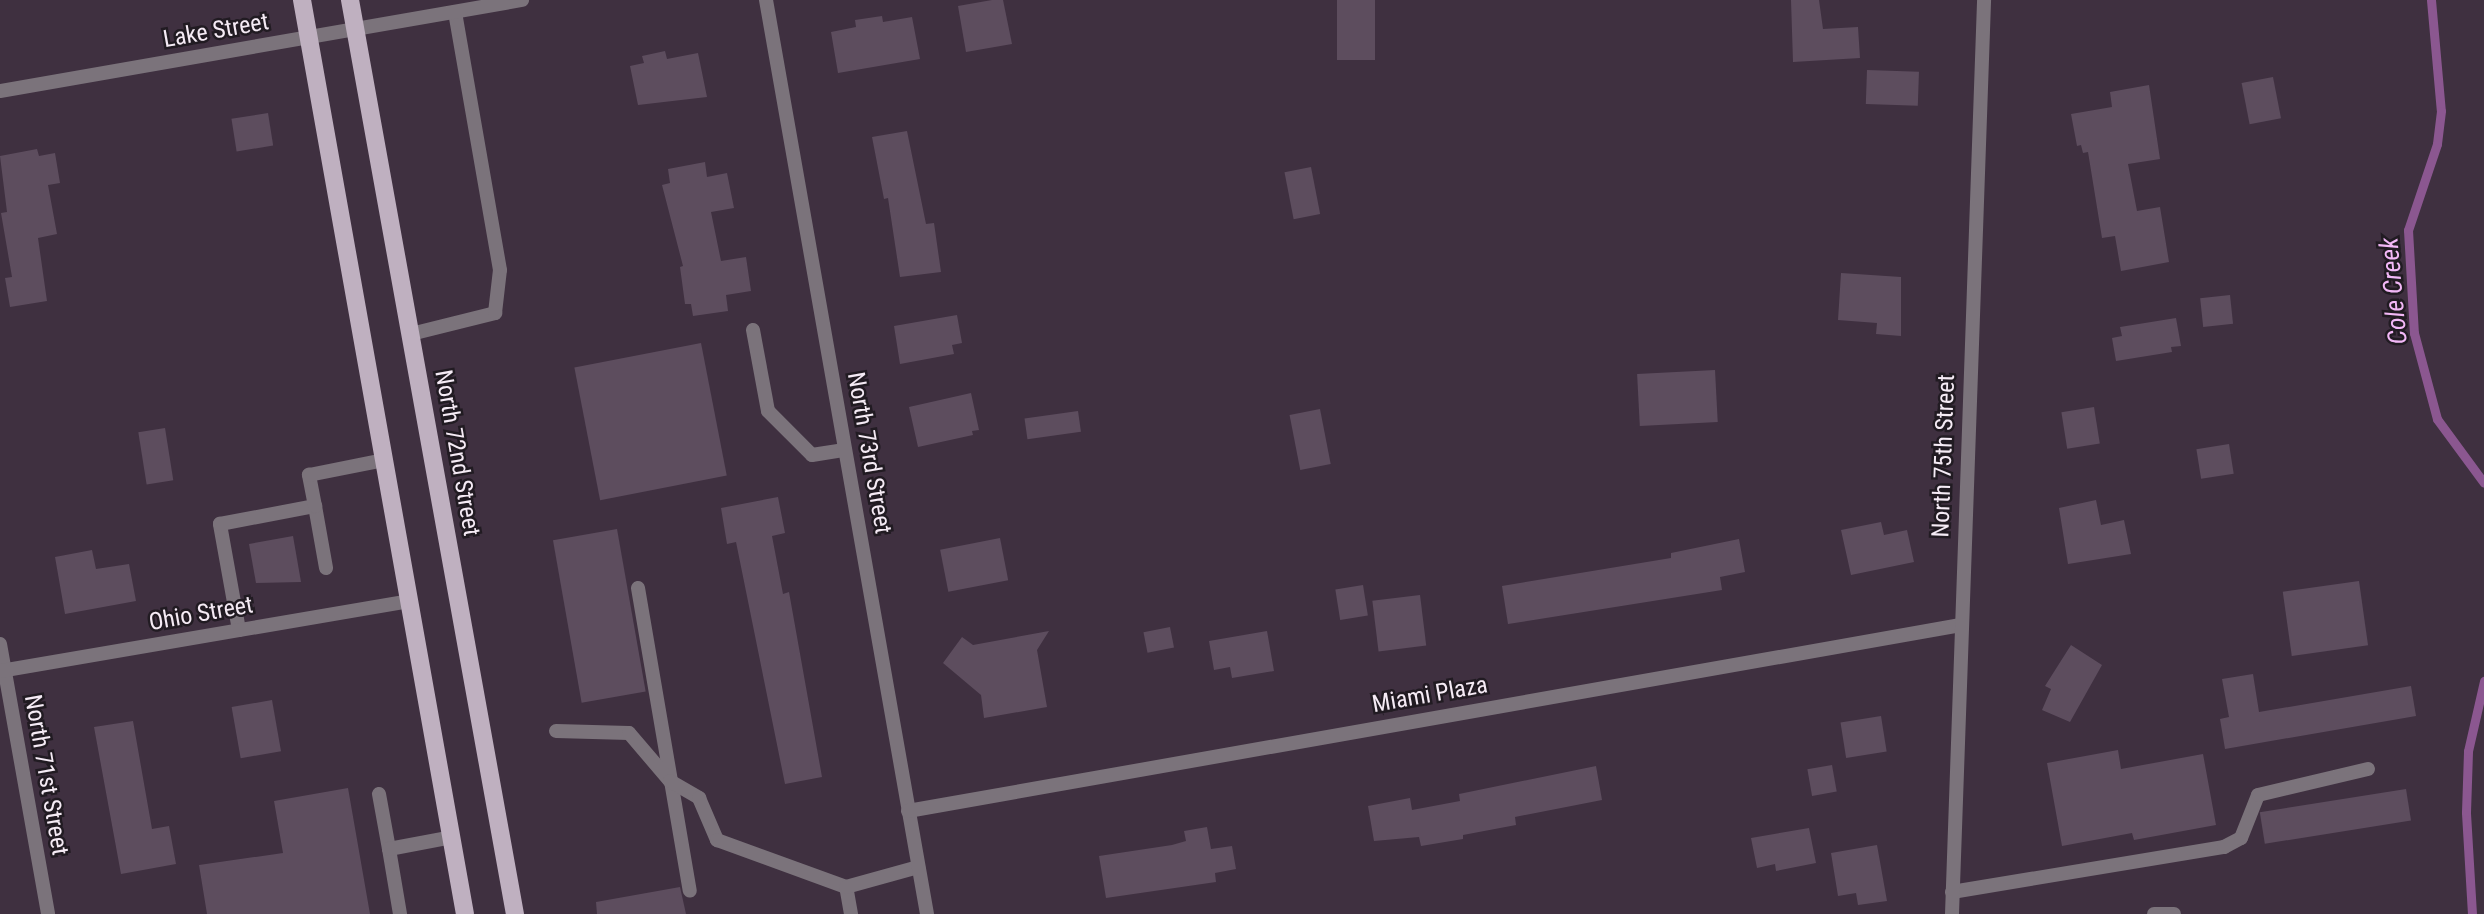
<!DOCTYPE html>
<html>
<head>
<meta charset="utf-8">
<style>
	body { margin:0 }
	#map { position:relative; width:2484px; height:914px; overflow:hidden; background:#3f3040; font-family:"Roboto Condensed",sans-serif }
	div>[style] { position:absolute }
	[style*='--x'] { left:calc(var(--x)*1px); top:calc(var(--y)*1px); width:calc(var(--w)*1px); rotate:calc(var(--a)*1deg) }
	.stream>* { height:9px; margin:-4.5px; padding:0 4.5px; transform-origin:4.5px; border-radius:4.5px; background:#8b5790 }
	.building>* { inset:0; background:#5d4d5e; transform-origin:0 0 }
	.lane>* { height:14px; margin:-7px; padding:0 7px; transform-origin:7px; border-radius:7px; background:#7b737b }
	.street>* { height:14px; margin:-7px; padding:0 7px; transform-origin:7px; border-radius:7px; background:#7b737b }
	.primary>* { height:18px; margin:-9px; padding:0 9px; transform-origin:9px; border-radius:9px; background:#bfb0c0 }
	span { translate:-50% -50%; white-space:nowrap; text-align:center; line-height:1.15; -webkit-text-stroke:5px #211b22; paint-order:stroke }
	.street-label { font-size:24px; color:#f5ebf5 }
	.water-label { font-size:26px; color:#f3b8f7; font-style:italic }
</style>
</head>
<body>
<div id="map">
	<div class="stream">
		<i style="--x:2431;--y:0;--w:111;--a:84.9"></i>
		<i style="--x:2441;--y:111;--w:33;--a:97"></i>
		<i style="--x:2437;--y:144;--w:91;--a:108.6"></i>
		<i style="--x:2408;--y:230;--w:103;--a:86.7"></i>
		<i style="--x:2414;--y:333;--w:89;--a:75"></i>
		<i style="--x:2437;--y:419;--w:79;--a:53.7"></i>
		<i style="--x:2472;--y:914;--w:102;--a:-93.4"></i>
		<i style="--x:2466;--y:812;--w:61;--a:-88.1"></i>
		<i style="--x:2468;--y:751;--w:72;--a:-77.1"></i>
	</div>
	<div class="building">
		<i style="clip-path:polygon(992px 0,1003px 0,1012px 44px,966px 52px,958px 6px)"></i>
		<i style="left:1337px;top:0;width:38px;height:60px"></i>
		<i style="clip-path:polygon(1791px 0,1819px 0,1823px 29px,1858px 27px,1860px 58px,1793px 62px)"></i>
		<i style="clip-path:polygon(882px 16px,883px 22px,912px 17px,920px 59px,838px 73px,831px 32px,856px 27px,855px 20px)"></i>
		<i style="clip-path:polygon(665px 51px,667px 59px,698px 53px,707px 97px,638px 105px,630px 66px,644px 63px,642px 56px)"></i>
		<i style="left:1867px;top:70px;width:52px;height:34px;rotate:2deg"></i>
		<i style="left:2273px;top:77px;width:42px;height:32px;rotate:79deg"></i>
		<i style="clip-path:polygon(2149px 85px,2160px 159px,2128px 164px,2137px 211px,2160px 207px,2169px 262px,2121px 271px,2115px 236px,2102px 238px,2088px 152px,2083px 153px,2081px 145px,2077px 146px,2071px 114px,2112px 107px,2110px 92px)"></i>
		<i style="left:268px;top:113px;width:33px;height:37px;rotate:81deg"></i>
		<i style="clip-path:polygon(907px 131px,926px 224px,934px 223px,941px 272px,900px 277px,888px 198px,884px 199px,872px 137px)"></i>
		<i style="clip-path:polygon(37px 149px,39px 156px,55px 153px,60px 183px,48px 185px,57px 234px,38px 238px,47px 301px,10px 307px,5px 278px,12px 277px,1px 213px,7px 212px,0 156px)"></i>
		<i style="clip-path:polygon(705px 162px,707px 177px,727px 173px,734px 208px,711px 212px,721px 261px,746px 257px,751px 291px,726px 295px,728px 311px,693px 316px,691px 304px,685px 304px,680px 267px,683px 266px,662px 185px,670px 183px,668px 169px)"></i>
		<i style="left:1311px;top:167px;width:48px;height:27px;rotate:79deg"></i>
		<i style="clip-path:polygon(1841px 273px,1901px 277px,1901px 336px,1876px 334px,1877px 323px,1838px 320px)"></i>
		<i style="left:2230px;top:295px;width:29px;height:30px;rotate:84deg"></i>
		<i style="clip-path:polygon(957px 315px,962px 343px,952px 345px,954px 354px,900px 364px,894px 326px)"></i>
		<i style="clip-path:polygon(2176px 318px,2181px 346px,2171px 347px,2172px 352px,2116px 361px,2112px 338px,2122px 336px,2120px 327px)"></i>
		<i style="left:701px;top:343px;width:135px;height:129px;rotate:79deg"></i>
		<i style="left:1715px;top:370px;width:52px;height:78px;rotate:87deg"></i>
		<i style="clip-path:polygon(971px 393px,979px 430px,972px 431px,973px 435px,918px 447px,909px 407px)"></i>
		<i style="left:2094px;top:407px;width:37px;height:33px;rotate:81deg"></i>
		<i style="left:1320px;top:409px;width:56px;height:31px;rotate:79deg"></i>
		<i style="left:1078px;top:411px;width:21px;height:54px;rotate:82deg"></i>
		<i style="left:165px;top:428px;width:53px;height:27px;rotate:81deg"></i>
		<i style="left:2229px;top:444px;width:30px;height:33px;rotate:81deg"></i>
		<i style="clip-path:polygon(778px 497px,785px 533px,772px 536px,783px 594px,789px 592px,822px 777px,785px 784px,736px 542px,727px 544px,721px 508px)"></i>
		<i style="clip-path:polygon(2096px 500px,2101px 525px,2124px 520px,2131px 554px,2068px 564px,2059px 508px)"></i>
		<i style="clip-path:polygon(1881px 522px,1884px 535px,1907px 530px,1914px 562px,1851px 575px,1841px 530px)"></i>
		<i style="left:617px;top:529px;width:165px;height:65px;rotate:80deg"></i>
		<i style="clip-path:polygon(293px 536px,301px 582px,256px 583px,249px 544px)"></i>
		<i style="left:1000px;top:538px;width:43px;height:61px;rotate:79deg"></i>
		<i style="clip-path:polygon(1739px 539px,1745px 572px,1720px 577px,1722px 590px,1508px 624px,1502px 586px,1671px 558px,1671px 553px)"></i>
		<i style="clip-path:polygon(92px 550px,96px 569px,129px 564px,136px 601px,65px 614px,55px 557px)"></i>
		<i style="left:2359px;top:581px;width:65px;height:77px;rotate:82deg"></i>
		<i style="left:1363px;top:585px;width:31px;height:28px;rotate:81deg"></i>
		<i style="left:1420px;top:595px;width:51px;height:48px;rotate:83deg"></i>
		<i style="left:1170px;top:627px;width:21px;height:27px;rotate:79deg"></i>
		<i style="clip-path:polygon(1049px 631px,1037px 650px,1047px 707px,984px 718px,981px 695px,943px 663px,962px 637px,973px 645px)"></i>
		<i style="clip-path:polygon(1267px 631px,1274px 671px,1232px 678px,1230px 667px,1214px 670px,1209px 641px)"></i>
		<i style="clip-path:polygon(2071px 645px,2102px 665px,2070px 722px,2042px 710px,2051px 689px,2045px 686px)"></i>
		<i style="clip-path:polygon(2253px 674px,2259px 712px,2411px 686px,2416px 716px,2225px 749px,2220px 719px,2229px 717px,2222px 679px)"></i>
		<i style="left:272px;top:700px;width:52px;height:41px;rotate:80deg"></i>
		<i style="left:1881px;top:716px;width:36px;height:41px;rotate:81deg"></i>
		<i style="clip-path:polygon(133px 721px,152px 829px,169px 826px,176px 864px,121px 874px,94px 727px)"></i>
		<i style="clip-path:polygon(2118px 750px,2121px 769px,2203px 754px,2216px 825px,2134px 840px,2132px 833px,2062px 846px,2047px 763px)"></i>
		<i style="left:1832px;top:765px;width:27px;height:25px;rotate:80deg"></i>
		<i style="clip-path:polygon(1596px 766px,1602px 800px,1515px 817px,1516px 825px,1463px 835px,1463px 839px,1421px 846px,1419px 837px,1374px 841px,1368px 806px,1410px 798px,1412px 810px,1460px 801px,1459px 794px)"></i>
		<i style="clip-path:polygon(348px 788px,370px 914px,207px 914px,199px 865px,283px 853px,274px 801px)"></i>
		<i style="left:2406px;top:789px;width:32px;height:148px;rotate:81deg"></i>
		<i style="clip-path:polygon(1207px 827px,1211px 849px,1232px 846px,1236px 869px,1215px 873px,1216px 882px,1106px 898px,1099px 856px,1172px 845px,1186px 841px,1184px 831px)"></i>
		<i style="clip-path:polygon(1809px 828px,1816px 863px,1776px 871px,1775px 864px,1757px 868px,1751px 838px)"></i>
		<i style="clip-path:polygon(1877px 845px,1887px 901px,1858px 905px,1856px 893px,1838px 896px,1831px 853px)"></i>
		<i style="clip-path:polygon(680px 887px,686px 914px,597px 914px,596px 902px)"></i>
	</div>
	<div class="lane">
		<i style="--x:753;--y:330;--w:82;--a:79.5"></i>
		<i style="--x:768;--y:411;--w:62;--a:45"></i>
		<i style="--x:812;--y:455;--w:33;--a:-9"></i>
		<i style="--x:411;--y:334;--w:87;--a:-14"></i>
		<i style="--x:495;--y:313;--w:43;--a:-83.4"></i>
		<i style="--x:500;--y:270;--w:262;--a:-99.9"></i>
		<i style="--x:315;--y:506;--w:63;--a:79.9"></i>
		<i style="--x:638;--y:588;--w:307;--a:80.3"></i>
		<i style="--x:239;--y:630;--w:108;--a:-100.2"></i>
		<i style="--x:220;--y:524;--w:97;--a:-10.7"></i>
		<i style="--x:315;--y:506;--w:32;--a:-101"></i>
		<i style="--x:309;--y:475;--w:76;--a:-11.3"></i>
		<i style="--x:556;--y:731;--w:73;--a:1.6"></i>
		<i style="--x:629;--y:733;--w:63;--a:49.5"></i>
		<i style="--x:670;--y:781;--w:34;--a:30"></i>
		<i style="--x:699;--y:798;--w:46;--a:66.8"></i>
		<i style="--x:717;--y:840;--w:137;--a:20"></i>
		<i style="--x:379;--y:794;--w:56;--a:79.7"></i>
		<i style="--x:1952;--y:892;--w:276;--a:-9.4"></i>
		<i style="--x:2224;--y:847;--w:19;--a:-28"></i>
		<i style="--x:2241;--y:838;--w:46;--a:-68.4"></i>
		<i style="--x:2258;--y:795;--w:113;--a:-13.3"></i>
		<i style="--x:400;--y:914;--w:66;--a:-99.6"></i>
		<i style="--x:389;--y:849;--w:64;--a:-10.8"></i>
		<i style="--x:851;--y:914;--w:27;--a:-100"></i>
		<i style="--x:846;--y:887;--w:75;--a:-15.5"></i>
		<i style="--x:2154;--y:914;--w:20;--a:0"></i>
	</div>
	<div class="street">
		<i style="--x:766;--y:0;--w:928;--a:80.01"></i>
		<i style="--x:0;--y:91;--w:530;--a:-9.89"></i>
		<i style="--x:0;--y:644;--w:274;--a:79.9"></i>
		<i style="--x:0;--y:671;--w:415;--a:-9.7"></i>
		<i style="--x:908;--y:811;--w:1069;--a:-10.02"></i>
		<i style="--x:1952;--y:914;--w:915;--a:-87.99"></i>
	</div>
	<div class="primary">
		<i style="--x:302;--y:0;--w:928;--a:79.89"></i>
		<i style="--x:350;--y:0;--w:929;--a:79.77"></i>
	</div>
	<div class="street-label">
		<span style="left:216px;top:31px;rotate:-10deg">Lake Street</span>
		<span style="left:457px;top:453px;rotate:80deg">North 72nd Street</span>
		<span style="left:869px;top:453px;rotate:80deg">North 73rd Street</span>
		<span style="left:1944px;top:456px;rotate:-88deg">North 75th Street</span>
		<span style="left:201px;top:614px;rotate:-10deg">Ohio Street</span>
		<span style="left:1430px;top:695px;rotate:-10deg">Miami Plaza</span>
		<span style="left:46px;top:775px;rotate:80deg">North 71st Street</span>
	</div>
	<div class="water-label">
		<span style="left:2394px;top:291px;rotate:-95deg">Cole Creek</span>
	</div>
</div>
</body>
</html>
